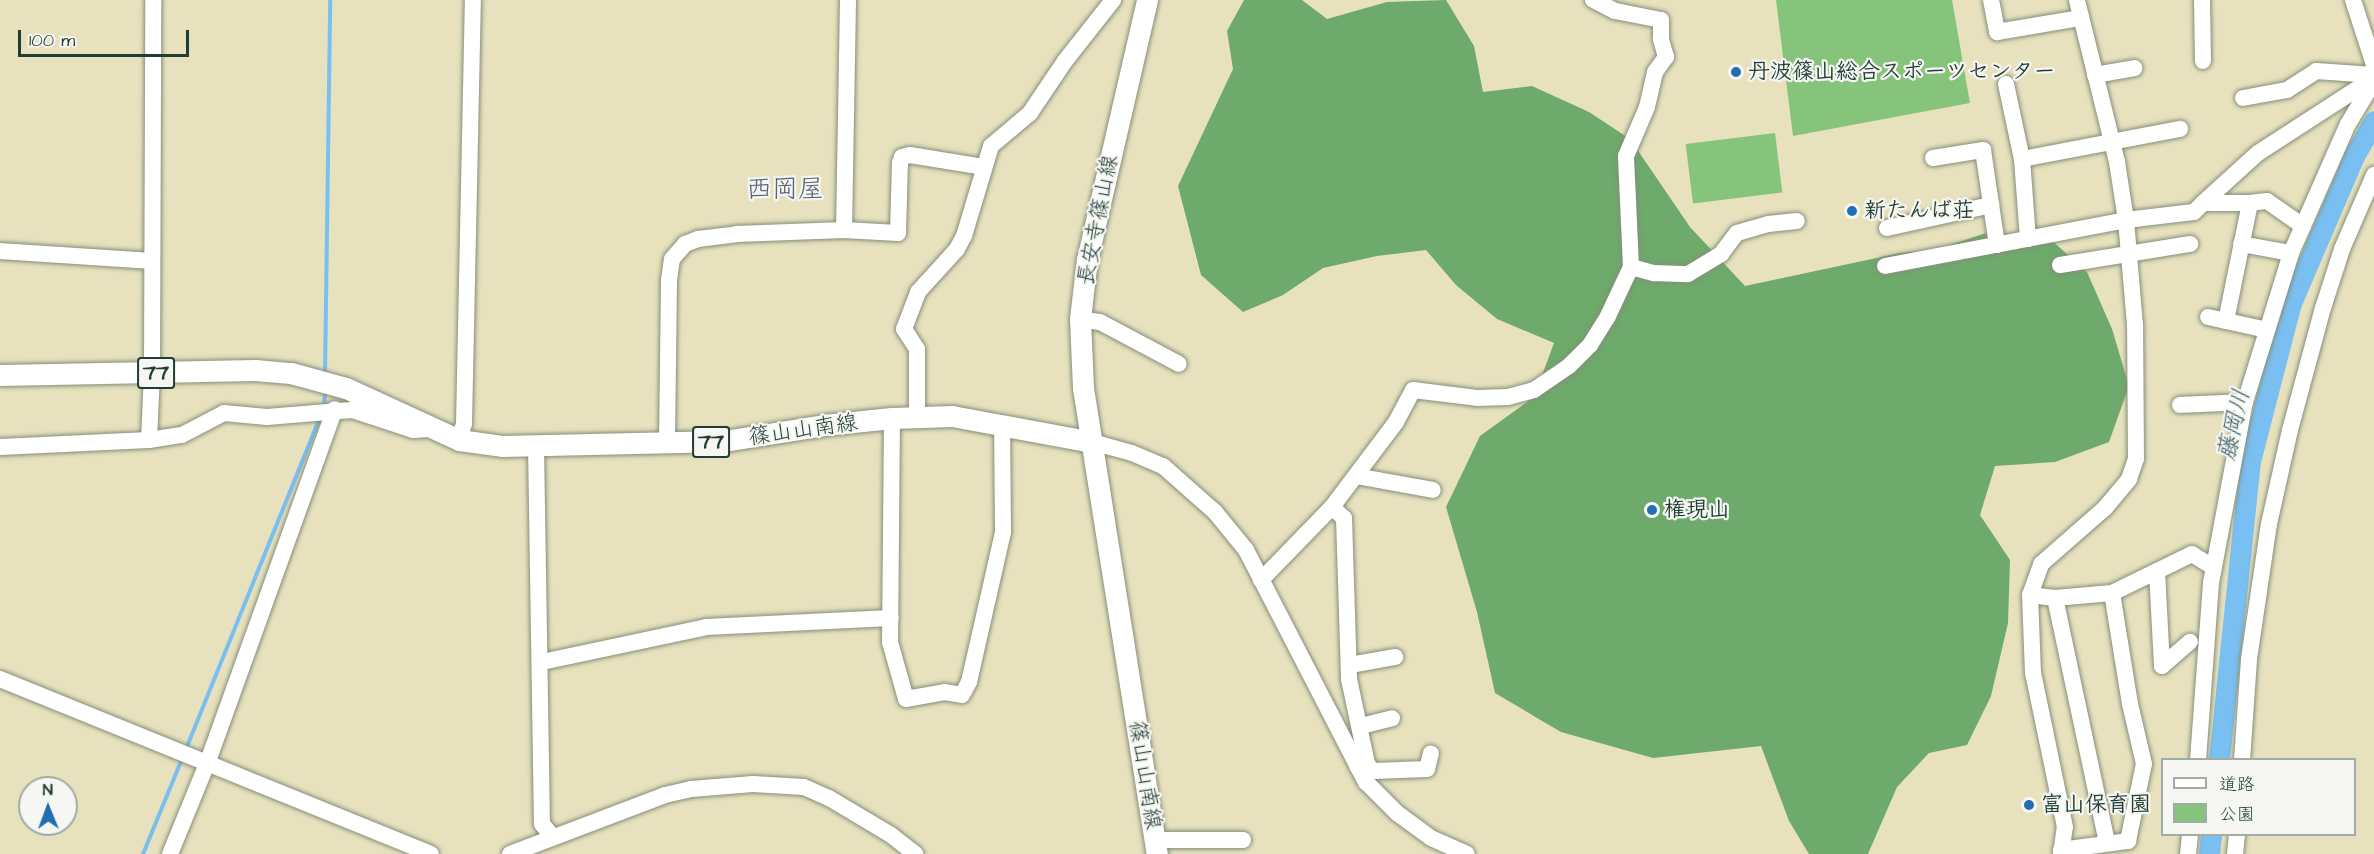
<!DOCTYPE html>
<html>
<head>
<meta charset="utf-8">
<style>
	body { margin:0 }
	#map { position:relative; width:2374px; height:854px; overflow:hidden; background:#e8e1be; font-family:"Architects Daughter","Klee One",sans-serif }
	div>[style] { position:absolute }
	[style*='--x'] { left:calc(var(--x)*1px); top:calc(var(--y)*1px); width:calc(var(--w)*1px); rotate:calc(var(--a)*1deg) }
	.green>* { inset:0; background:#87c47b; transform-origin:0 0 }
	.forest>* { inset:0; background:#6daa6b }
	.stream>* { height:4px; margin:-2px; padding:0 2px; transform-origin:2px; border-radius:2px; background:#7abff1 }
	.river>* { height:21px; margin:-10.5px; padding:0 10.5px; transform-origin:10.5px; border-radius:10.5px; background:#7abff1 }
	.roads { filter:drop-shadow(0 0 2px #848f79) drop-shadow(0 0 2px #848f79) }
	.minor>* { height:16px; margin:-8px; padding:0 8px; transform-origin:8px; border-radius:8px; background:#fff }
	.major>* { height:21px; margin:-10.5px; padding:0 10.5px; transform-origin:10.5px; border-radius:10.5px; background:#fff }
	.dots>* { width:16px; height:16px; translate:-50% -50%; box-sizing:border-box; border:3px solid #f6f6f2; border-radius:50% }
	span { translate:-50% -50%; white-space:nowrap; text-align:center; line-height:1.15; -webkit-text-stroke:4.5px #f6f6f2; paint-order:stroke }
	.shield-label span { padding:2px 4px; background:#f6f6f2; border:2px solid; border-radius:4px; -webkit-text-stroke-width:0 }
	.shield-label { font-size:21px; color:#1f3d34; font-weight:700 }
	.poi-label { font-size:22px; color:#1f3d34; font-weight:700 }
	.left { translate:0 -50%; text-align:left }
	.street-label { font-size:22px; color:#1f3d34 }
	.water-label { font-size:24px; color:#365e63; font-style:italic }
	.quarter-label { font-size:26px; color:#566275 }
	.legend { position:absolute; left:2161px; top:758px; width:195px; height:78px; box-sizing:border-box; background:#f6f6f2; border:2px solid #a0aca6; margin:0; padding:8px 10px; list-style:none; font-size:18px; color:#1f3d34 }
	.legend li { display:flex; align-items:center; gap:12px; height:30px }
	.legend b { width:30px; border:2px solid #a0aca6 }
	.north { position:absolute; left:18px; top:776px; width:60px; height:60px; box-sizing:border-box; background:#f6f6f2; border:2px solid #a0aca6; border-radius:50%; rotate:359deg; font-size:16px; font-weight:700; line-height:24px; text-align:center; color:#1f3d34 }
	.north::after { content:''; display:block; margin:auto; width:21px; height:27px; background:#1f6fb2; clip-path:polygon(50% 0,100% 100%,50% 72%,0 100%) }
	.scale { position:absolute; left:18px; top:30px; width:171px; height:27px; box-sizing:border-box; border:3px solid #1f3d34; border-top:0; padding-left:8px; font-size:18px; line-height:21px; white-space:nowrap; color:#1f3d34; -webkit-text-stroke:4px #f6f6f2; paint-order:stroke }
</style>
</head>
<body>
<div id="map">
	<div class="green">
		<i style="clip-path:polygon(1776px 0,1952px 0,1970px 103px,1793px 136px)"></i>
		<i style="left:1775px;top:133px;width:60px;height:90px;rotate:83deg"></i>
	</div>
	<div class="forest">
		<i style="clip-path:polygon(1244px 0,1302px 0,1327px 19px,1387px 2px,1446px 0,1474px 46px,1483px 92px,1532px 86px,1589px 112px,1630px 139px,1690px 227px,1745px 286px,1900px 253px,1935px 250px,1986px 233px,2049px 238px,2087px 272px,2112px 329px,2129px 386px,2109px 442px,2055px 462px,1995px 466px,1980px 515px,2010px 560px,2008px 623px,1991px 696px,1967px 745px,1929px 753px,1897px 787px,1868px 854px,1809px 854px,1789px 821px,1761px 746px,1653px 758px,1561px 732px,1495px 693px,1477px 612px,1446px 507px,1480px 436px,1534px 397px,1554px 343px,1497px 319px,1456px 285px,1426px 250px,1377px 256px,1323px 268px,1283px 295px,1243px 312px,1201px 275px,1178px 186px,1233px 69px,1227px 31px)"></i>
	</div>
	<div class="stream">
		<i style="--x:325;--y:374;--w:374;--a:-89.2"></i>
		<i style="--x:324;--y:407;--w:16;--a:-86"></i>
		<i style="--x:186;--y:749;--w:358;--a:-68"></i>
		<i style="--x:143;--y:854;--w:103;--a:-67.7"></i>
	</div>
	<div class="river">
		<i style="--x:2219;--y:760;--w:301;--a:-84.1"></i>
		<i style="--x:2250;--y:461;--w:163;--a:-75.5"></i>
		<i style="--x:2291;--y:303;--w:160;--a:-66.8"></i>
		<i style="--x:2354;--y:156;--w:40;--a:-60.3"></i>
		<i style="--x:2209;--y:854;--w:20;--a:-84"></i>
	</div>
	<div class="roads">
		<div class="minor">
			<i style="--x:1991;--y:0;--w:33;--a:79"></i>
			<i style="--x:1997;--y:32;--w:85;--a:-9.5"></i>
			<i style="--x:2202;--y:0;--w:61;--a:89.1"></i>
			<i style="--x:2353;--y:0;--w:68;--a:72.1"></i>
			<i style="--x:2095;--y:75;--w:40;--a:-10"></i>
			<i style="--x:2006;--y:84;--w:77;--a:78"></i>
			<i style="--x:2243;--y:98;--w:45;--a:-10.3"></i>
			<i style="--x:2287;--y:90;--w:35;--a:-33"></i>
			<i style="--x:2316;--y:71;--w:58;--a:3.9"></i>
			<i style="--x:1933;--y:158;--w:51;--a:-9.1"></i>
			<i style="--x:1983;--y:150;--w:96;--a:81.6"></i>
			<i style="--x:2203;--y:203;--w:74;--a:-42.3"></i>
			<i style="--x:2258;--y:153;--w:138;--a:-32.9"></i>
			<i style="--x:1887;--y:228;--w:107;--a:-12.5"></i>
			<i style="--x:844;--y:230;--w:230;--a:-89"></i>
			<i style="--x:2028;--y:239;--w:80;--a:-94.3"></i>
			<i style="--x:2022;--y:159;--w:161;--a:-10.8"></i>
			<i style="--x:2241;--y:244;--w:51;--a:10.2"></i>
			<i style="--x:0;--y:251;--w:152;--a:3.8"></i>
			<i style="--x:2060;--y:265;--w:132;--a:-9.2"></i>
			<i style="--x:1885;--y:266;--w:245;--a:-10.8"></i>
			<i style="--x:2126;--y:220;--w:68;--a:-6.7"></i>
			<i style="--x:2194;--y:212;--w:13;--a:-45"></i>
			<i style="--x:2203;--y:203;--w:47;--a:0"></i>
			<i style="--x:1631;--y:267;--w:24;--a:15"></i>
			<i style="--x:1654;--y:273;--w:34;--a:2"></i>
			<i style="--x:1688;--y:274;--w:39;--a:-31"></i>
			<i style="--x:1721;--y:254;--w:26;--a:-53"></i>
			<i style="--x:1737;--y:233;--w:32;--a:-16"></i>
			<i style="--x:1768;--y:224;--w:29;--a:-6"></i>
			<i style="--x:2208;--y:317;--w:60;--a:12.4"></i>
			<i style="--x:1080;--y:319;--w:20;--a:9"></i>
			<i style="--x:1100;--y:322;--w:89;--a:28"></i>
			<i style="--x:2226;--y:321;--w:120;--a:-78.5"></i>
			<i style="--x:2250;--y:203;--w:17;--a:-7"></i>
			<i style="--x:2267;--y:201;--w:44;--a:34.8"></i>
			<i style="--x:2180;--y:405;--w:65;--a:-2.6"></i>
			<i style="--x:917;--y:417;--w:68;--a:-90"></i>
			<i style="--x:917;--y:349;--w:24;--a:-123"></i>
			<i style="--x:904;--y:329;--w:40;--a:-69"></i>
			<i style="--x:918;--y:292;--w:58;--a:-47.8"></i>
			<i style="--x:957;--y:249;--w:15;--a:-62"></i>
			<i style="--x:964;--y:236;--w:94;--a:-73.3"></i>
			<i style="--x:991;--y:146;--w:51;--a:-40.2"></i>
			<i style="--x:1030;--y:113;--w:63;--a:-56.1"></i>
			<i style="--x:1065;--y:61;--w:78;--a:-51.8"></i>
			<i style="--x:892;--y:418;--w:224;--a:90.5"></i>
			<i style="--x:890;--y:642;--w:59;--a:74.3"></i>
			<i style="--x:906;--y:699;--w:39;--a:-10"></i>
			<i style="--x:944;--y:692;--w:18;--a:9"></i>
			<i style="--x:962;--y:695;--w:15;--a:-62"></i>
			<i style="--x:969;--y:682;--w:154;--a:-77.2"></i>
			<i style="--x:1003;--y:532;--w:108;--a:-90.5"></i>
			<i style="--x:149;--y:440;--w:67;--a:-87.4"></i>
			<i style="--x:152;--y:373;--w:373;--a:-89.8"></i>
			<i style="--x:459;--y:440;--w:17;--a:-73"></i>
			<i style="--x:464;--y:424;--w:424;--a:-88.8"></i>
			<i style="--x:1092;--y:442;--w:41;--a:15.4"></i>
			<i style="--x:1132;--y:453;--w:34;--a:23"></i>
			<i style="--x:1163;--y:466;--w:69;--a:41.5"></i>
			<i style="--x:1215;--y:512;--w:49;--a:50.8"></i>
			<i style="--x:1246;--y:550;--w:261;--a:62.7"></i>
			<i style="--x:1366;--y:782;--w:44;--a:45"></i>
			<i style="--x:1397;--y:813;--w:42;--a:36.3"></i>
			<i style="--x:1431;--y:838;--w:39;--a:24"></i>
			<i style="--x:667;--y:444;--w:164;--a:-89.3"></i>
			<i style="--x:669;--y:280;--w:21;--a:-82"></i>
			<i style="--x:672;--y:259;--w:20;--a:-49"></i>
			<i style="--x:685;--y:244;--w:14;--a:-21"></i>
			<i style="--x:698;--y:239;--w:38;--a:-7"></i>
			<i style="--x:736;--y:234;--w:108;--a:-2.1"></i>
			<i style="--x:844;--y:230;--w:54;--a:3.2"></i>
			<i style="--x:898;--y:233;--w:70;--a:-88.4"></i>
			<i style="--x:900;--y:163;--w:6;--a:-72"></i>
			<i style="--x:902;--y:157;--w:8;--a:-14"></i>
			<i style="--x:910;--y:155;--w:74;--a:9.3"></i>
			<i style="--x:536;--y:445;--w:379;--a:89.1"></i>
			<i style="--x:542;--y:824;--w:17;--a:50"></i>
			<i style="--x:0;--y:447;--w:149;--a:-2.7"></i>
			<i style="--x:149;--y:440;--w:33;--a:-9"></i>
			<i style="--x:182;--y:435;--w:47;--a:-27.6"></i>
			<i style="--x:224;--y:413;--w:43;--a:5.3"></i>
			<i style="--x:267;--y:417;--w:85;--a:-4.7"></i>
			<i style="--x:352;--y:410;--w:64;--a:18.2"></i>
			<i style="--x:413;--y:430;--w:17;--a:-3"></i>
			<i style="--x:1356;--y:476;--w:78;--a:10.3"></i>
			<i style="--x:1332;--y:507;--w:16;--a:43"></i>
			<i style="--x:1344;--y:518;--w:161;--a:88.2"></i>
			<i style="--x:1349;--y:679;--w:87;--a:78"></i>
			<i style="--x:1367;--y:764;--w:10;--a:163"></i>
			<i style="--x:2157;--y:571;--w:95;--a:87"></i>
			<i style="--x:2162;--y:666;--w:37;--a:-41"></i>
			<i style="--x:1261;--y:580;--w:102;--a:-45.8"></i>
			<i style="--x:1332;--y:507;--w:106;--a:-53"></i>
			<i style="--x:1396;--y:422;--w:36;--a:-62"></i>
			<i style="--x:1413;--y:390;--w:64;--a:7.1"></i>
			<i style="--x:1477;--y:398;--w:31;--a:-2"></i>
			<i style="--x:1508;--y:397;--w:27;--a:-15"></i>
			<i style="--x:1534;--y:390;--w:42;--a:-34.4"></i>
			<i style="--x:1569;--y:366;--w:30;--a:-45"></i>
			<i style="--x:1590;--y:345;--w:34;--a:-58"></i>
			<i style="--x:1608;--y:316;--w:54;--a:-64.9"></i>
			<i style="--x:1631;--y:267;--w:111;--a:-92.6"></i>
			<i style="--x:1626;--y:156;--w:53;--a:-66.8"></i>
			<i style="--x:1647;--y:107;--w:36;--a:-77"></i>
			<i style="--x:1655;--y:72;--w:19;--a:-54"></i>
			<i style="--x:1666;--y:57;--w:19;--a:-106"></i>
			<i style="--x:1661;--y:39;--w:19;--a:-90"></i>
			<i style="--x:1661;--y:20;--w:47;--a:-168.9"></i>
			<i style="--x:1615;--y:11;--w:25;--a:-153"></i>
			<i style="--x:2030;--y:595;--w:25;--a:7"></i>
			<i style="--x:2055;--y:598;--w:57;--a:-5"></i>
			<i style="--x:2055;--y:598;--w:250;--a:78"></i>
			<i style="--x:542;--y:662;--w:168;--a:-12"></i>
			<i style="--x:706;--y:627;--w:185;--a:-2.8"></i>
			<i style="--x:1350;--y:665;--w:46;--a:-10.1"></i>
			<i style="--x:0;--y:679;--w:465;--a:22.1"></i>
			<i style="--x:1361;--y:726;--w:32;--a:-14"></i>
			<i style="--x:2198;--y:760;--w:177;--a:-85.8"></i>
			<i style="--x:2211;--y:583;--w:184;--a:-79.4"></i>
			<i style="--x:2245;--y:402;--w:156;--a:-72.8"></i>
			<i style="--x:2291;--y:253;--w:141;--a:-66.2"></i>
			<i style="--x:2348;--y:124;--w:50;--a:-58.8"></i>
			<i style="--x:2242;--y:760;--w:101;--a:-86"></i>
			<i style="--x:2249;--y:659;--w:136;--a:-81.6"></i>
			<i style="--x:2269;--y:524;--w:96;--a:-77.4"></i>
			<i style="--x:2290;--y:430;--w:126;--a:-74.9"></i>
			<i style="--x:2323;--y:308;--w:62;--a:-72.1"></i>
			<i style="--x:2342;--y:249;--w:81;--a:-66.6"></i>
			<i style="--x:1367;--y:764;--w:9;--a:49"></i>
			<i style="--x:1373;--y:771;--w:54;--a:-2.1"></i>
			<i style="--x:1427;--y:769;--w:16;--a:-76"></i>
			<i style="--x:1155;--y:840;--w:88;--a:0"></i>
			<i style="--x:2061;--y:850;--w:68;--a:-7.7"></i>
			<i style="--x:2128;--y:841;--w:79;--a:-78.3"></i>
			<i style="--x:2144;--y:764;--w:62;--a:-103.1"></i>
			<i style="--x:2130;--y:704;--w:112;--a:-99.2"></i>
			<i style="--x:2112;--y:593;--w:89;--a:-26"></i>
			<i style="--x:2192;--y:554;--w:25;--a:32"></i>
			<i style="--x:170;--y:854;--w:97;--a:-67.7"></i>
			<i style="--x:207;--y:764;--w:377;--a:-70.2"></i>
			<i style="--x:510;--y:854;--w:166;--a:-20.8"></i>
			<i style="--x:665;--y:795;--w:27;--a:-13"></i>
			<i style="--x:691;--y:789;--w:62;--a:-4.6"></i>
			<i style="--x:753;--y:784;--w:51;--a:3.4"></i>
			<i style="--x:804;--y:787;--w:27;--a:24"></i>
			<i style="--x:829;--y:798;--w:72;--a:30.8"></i>
			<i style="--x:891;--y:835;--w:31;--a:38"></i>
			<i style="--x:2061;--y:854;--w:27;--a:-82"></i>
			<i style="--x:2065;--y:827;--w:157;--a:-101.7"></i>
			<i style="--x:2033;--y:673;--w:78;--a:-92.2"></i>
			<i style="--x:2030;--y:595;--w:33;--a:-70"></i>
			<i style="--x:2041;--y:564;--w:85;--a:-41.2"></i>
			<i style="--x:2105;--y:508;--w:38;--a:-50"></i>
			<i style="--x:2129;--y:479;--w:21;--a:-71"></i>
			<i style="--x:2136;--y:459;--w:134;--a:-90.4"></i>
			<i style="--x:2135;--y:325;--w:105;--a:-94.9"></i>
			<i style="--x:2126;--y:220;--w:59;--a:-98.8"></i>
			<i style="--x:2117;--y:162;--w:167;--a:-103.9"></i>
			<i style="--x:2188;--y:854;--w:20;--a:-84"></i>
			<i style="--x:2235;--y:854;--w:20;--a:-84"></i>
		</div>
		<div class="major">
			<i style="--x:1147;--y:0;--w:266;--a:103"></i>
			<i style="--x:1087;--y:259;--w:60;--a:96.7"></i>
			<i style="--x:1080;--y:319;--w:69;--a:87.5"></i>
			<i style="--x:1083;--y:388;--w:472;--a:81"></i>
			<i style="--x:0;--y:375;--w:255;--a:-1.1"></i>
			<i style="--x:255;--y:370;--w:36;--a:5"></i>
			<i style="--x:291;--y:373;--w:57;--a:15.3"></i>
			<i style="--x:346;--y:388;--w:124;--a:24.7"></i>
			<i style="--x:459;--y:440;--w:43;--a:7.9"></i>
			<i style="--x:502;--y:446;--w:222;--a:-1.3"></i>
			<i style="--x:724;--y:441;--w:101;--a:-9.1"></i>
			<i style="--x:824;--y:425;--w:68;--a:-5.9"></i>
			<i style="--x:892;--y:418;--w:60;--a:-1.9"></i>
			<i style="--x:952;--y:416;--w:142;--a:10.5"></i>
		</div>
	</div>
	<div class="dots">
		<i style="left:1736px;top:72px;background:#1f6fb2"></i>
		<i style="left:1852px;top:211px;background:#1f6fb2"></i>
		<i style="left:1652px;top:510px;background:#1f6fb2"></i>
		<i style="left:2029px;top:805px;background:#1f6fb2"></i>
	</div>
	<div class="shield-label">
		<span style="left:156px;top:373px">77</span>
		<span style="left:711px;top:442px">77</span>
	</div>
	<div class="poi-label">
		<span class="left" style="left:1748px;top:72px">丹波篠山総合スポーツセンター</span>
		<span class="left" style="left:1864px;top:211px">新たんば荘</span>
		<span class="left" style="left:1664px;top:510px">権現山</span>
		<span class="left" style="left:2041px;top:805px">富山保育園</span>
	</div>
	<div class="street-label">
		<span style="left:1098px;top:220px;rotate:-79deg">長安寺篠山線</span>
		<span style="left:803px;top:430px;rotate:-8deg">篠山山南線</span>
		<span style="left:1145px;top:775px;rotate:81deg">篠山山南線</span>
	</div>
	<div class="water-label">
		<span style="left:2235px;top:425px;rotate:-77deg">藤岡川</span>
	</div>
	<div class="quarter-label">
		<span style="left:785px;top:190px">西岡屋</span>
	</div>
	<ul class="legend">
	<li><b style="height:8px;background:#fff"></b>道路</li>
	<li><b style="height:16px;background:#87c47b"></b>公園</li>
	</ul>
	<div class="north">N</div>
	<div class="scale">100 m</div>
</div>
</body>
</html>
